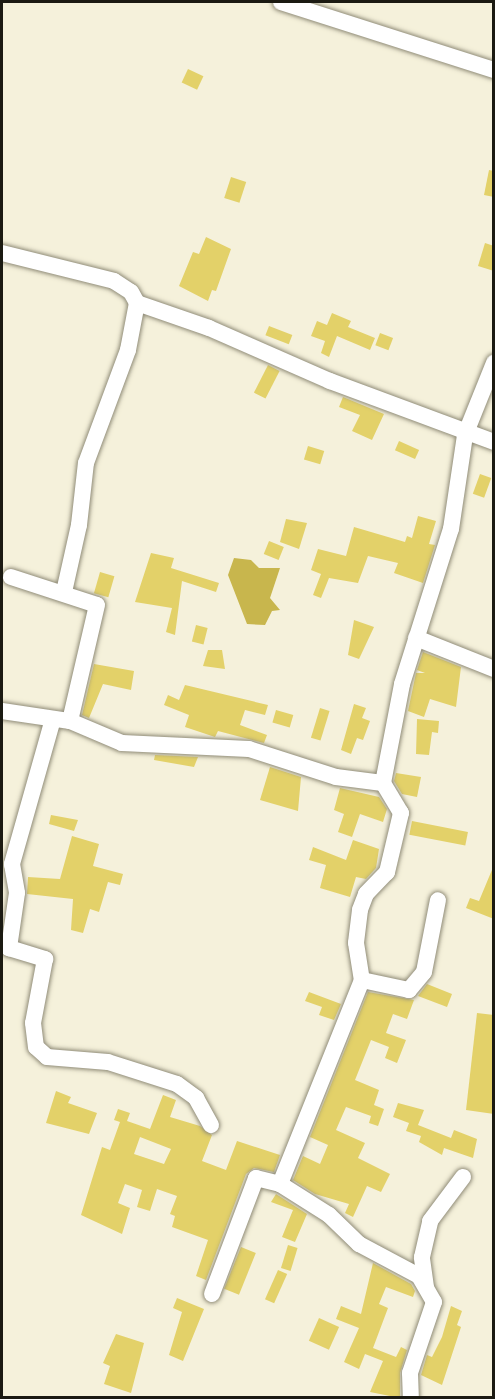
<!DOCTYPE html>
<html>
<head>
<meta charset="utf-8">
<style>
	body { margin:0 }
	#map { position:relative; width:495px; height:1399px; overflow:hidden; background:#f5f1db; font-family:"Exo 2",sans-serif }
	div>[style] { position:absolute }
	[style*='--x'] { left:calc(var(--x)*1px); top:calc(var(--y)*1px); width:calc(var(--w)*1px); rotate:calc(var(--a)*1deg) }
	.water>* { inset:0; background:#c8b64d }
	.building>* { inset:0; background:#e3d169; transform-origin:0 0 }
	.roads { filter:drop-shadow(0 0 2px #908c78) drop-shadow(0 0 2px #908c78) }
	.minor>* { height:16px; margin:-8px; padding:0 8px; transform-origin:8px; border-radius:8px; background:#fff }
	span { translate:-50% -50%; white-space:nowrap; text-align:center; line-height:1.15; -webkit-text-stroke:4.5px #fefef9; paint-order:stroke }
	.frame { position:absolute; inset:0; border:3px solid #1b1a12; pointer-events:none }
</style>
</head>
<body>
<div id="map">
	<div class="water">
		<i style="clip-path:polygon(234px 558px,251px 560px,259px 568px,280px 568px,270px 598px,280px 610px,272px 611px,265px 625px,247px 624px,228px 575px)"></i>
	</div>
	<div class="building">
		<i style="left:188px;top:69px;width:17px;height:15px;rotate:25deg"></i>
		<i style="clip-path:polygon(489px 170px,494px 171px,494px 197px,484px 195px)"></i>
		<i style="left:231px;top:177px;width:16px;height:22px;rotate:18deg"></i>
		<i style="clip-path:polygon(206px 237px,231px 249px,216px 291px,212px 290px,208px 301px,179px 286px,193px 252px,199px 254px)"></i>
		<i style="clip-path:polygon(485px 243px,494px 246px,494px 271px,478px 266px)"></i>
		<i style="clip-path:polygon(332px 313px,351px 321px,348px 327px,375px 338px,370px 350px,337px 336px,329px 357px,321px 353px,325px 341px,311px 336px,317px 321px,327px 325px)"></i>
		<i style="left:269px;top:326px;width:25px;height:10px;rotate:21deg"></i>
		<i style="left:380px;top:333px;width:14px;height:13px;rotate:21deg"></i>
		<i style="left:268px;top:365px;width:13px;height:31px;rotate:27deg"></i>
		<i style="clip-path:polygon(343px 397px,384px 414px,372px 440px,352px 431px,360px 415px,339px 407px)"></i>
		<i style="left:399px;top:441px;width:22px;height:10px;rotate:24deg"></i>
		<i style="left:308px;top:446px;width:17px;height:14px;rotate:17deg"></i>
		<i style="left:480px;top:474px;width:12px;height:21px;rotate:20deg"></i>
		<i style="clip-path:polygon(418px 516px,436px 521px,429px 544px,435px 545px,423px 583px,394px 573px,398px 563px,368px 556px,358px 583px,329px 578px,321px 598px,313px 595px,321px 574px,311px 570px,318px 549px,346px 556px,354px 527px,405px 542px,407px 536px,412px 538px)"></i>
		<i style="clip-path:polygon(286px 519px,307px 523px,299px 549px,280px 542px)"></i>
		<i style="left:269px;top:541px;width:16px;height:14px;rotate:22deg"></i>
		<i style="clip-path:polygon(151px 553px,174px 558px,171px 568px,219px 583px,216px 592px,182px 581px,175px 635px,166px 632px,172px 608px,135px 602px)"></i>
		<i style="left:100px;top:572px;width:15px;height:22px;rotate:16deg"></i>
		<i style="clip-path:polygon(354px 620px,374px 627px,359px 659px,348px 655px)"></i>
		<i style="left:196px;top:625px;width:12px;height:17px;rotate:14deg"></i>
		<i style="clip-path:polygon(208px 650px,222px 650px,225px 669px,203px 666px)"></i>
		<i style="clip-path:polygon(423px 652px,461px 667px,456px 707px,430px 699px,424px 717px,408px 711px,416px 673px,425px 673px,417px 670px)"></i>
		<i style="clip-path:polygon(94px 664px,134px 671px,131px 690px,103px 684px,89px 718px,82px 715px)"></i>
		<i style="clip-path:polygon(185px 685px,268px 705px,265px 715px,245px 710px,240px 725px,267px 735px,264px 743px,218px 731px,215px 737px,185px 727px,189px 715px,164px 705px,168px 695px,179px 700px)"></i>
		<i style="clip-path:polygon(354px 704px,366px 708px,362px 718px,370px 721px,363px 740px,357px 738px,351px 754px,341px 750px)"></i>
		<i style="left:320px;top:708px;width:10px;height:31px;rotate:17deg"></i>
		<i style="left:276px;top:710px;width:18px;height:13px;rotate:16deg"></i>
		<i style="clip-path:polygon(417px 719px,439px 721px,438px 733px,432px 732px,429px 755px,416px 754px)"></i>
		<i style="clip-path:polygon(155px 755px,198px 757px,194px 767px,154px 760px)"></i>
		<i style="clip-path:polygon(270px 767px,301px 777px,298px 811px,260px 800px)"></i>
		<i style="clip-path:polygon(396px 773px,421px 777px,417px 797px,402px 794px,394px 781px)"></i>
		<i style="clip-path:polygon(340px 788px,379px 797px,387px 809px,383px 822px,360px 814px,352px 837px,338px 832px,344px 814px,334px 810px)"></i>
		<i style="clip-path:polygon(51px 815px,78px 820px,74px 831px,49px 824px)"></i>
		<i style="left:412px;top:821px;width:57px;height:14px;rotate:11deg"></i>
		<i style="clip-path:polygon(72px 836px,99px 844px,93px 866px,123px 874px,120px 885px,108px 882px,99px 912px,90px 909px,83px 933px,71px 930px,73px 899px,27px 894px,28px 877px,60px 879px)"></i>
		<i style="clip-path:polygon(353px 840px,379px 849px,376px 868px,366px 879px,356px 877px,350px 897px,320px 888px,326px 865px,309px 860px,313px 847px,346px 860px)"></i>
		<i style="clip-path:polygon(494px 865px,494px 919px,466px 908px,470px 898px,479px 901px)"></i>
		<i style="clip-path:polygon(427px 984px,452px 994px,447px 1007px,418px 996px)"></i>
		<i style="clip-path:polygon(309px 992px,341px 1004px,334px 1020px,319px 1015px,322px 1007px,305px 1001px)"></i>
		<i style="clip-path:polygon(368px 992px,414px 1000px,407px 1019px,393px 1014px,386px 1033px,406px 1040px,397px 1063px,385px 1058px,389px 1047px,371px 1040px,355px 1080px,379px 1090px,374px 1105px,384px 1109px,378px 1126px,369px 1123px,371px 1116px,346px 1107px,336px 1130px,365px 1143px,358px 1158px,390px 1174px,381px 1192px,367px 1186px,353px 1217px,345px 1213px,349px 1204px,315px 1194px,293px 1180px,303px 1156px,320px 1164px,328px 1145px,310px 1137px)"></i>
		<i style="clip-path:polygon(477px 1013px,494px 1015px,494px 1114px,466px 1110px)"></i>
		<i style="clip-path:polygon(56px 1091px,71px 1097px,68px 1103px,97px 1113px,89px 1134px,46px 1123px)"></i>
		<i style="clip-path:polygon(evenodd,163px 1095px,176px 1100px,170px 1117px,200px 1126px,212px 1135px,202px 1161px,226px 1170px,237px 1141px,280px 1155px,274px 1172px,254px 1168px,246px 1174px,206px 1280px,196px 1276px,208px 1240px,172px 1227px,175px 1216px,170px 1214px,177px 1196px,157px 1189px,150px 1211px,137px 1207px,142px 1190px,125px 1184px,118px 1203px,130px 1208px,122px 1234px,81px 1215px,102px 1147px,110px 1150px,120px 1122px,114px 1120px,118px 1109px,130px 1113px,127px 1121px,150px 1129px,163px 1095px,140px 1137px,171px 1149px,164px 1164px,134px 1154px,140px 1137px)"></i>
		<i style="clip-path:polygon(398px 1103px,424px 1110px,418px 1125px,451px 1138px,454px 1130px,477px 1139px,473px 1158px,444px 1148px,442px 1155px,419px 1142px,421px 1136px,406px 1131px,409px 1123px,393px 1117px)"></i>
		<i style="clip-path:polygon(276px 1194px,307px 1214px,295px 1242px,282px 1237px,293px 1210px,271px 1202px)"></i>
		<i style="left:288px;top:1245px;width:10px;height:24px;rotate:17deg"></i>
		<i style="left:241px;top:1247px;width:16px;height:45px;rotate:22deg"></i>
		<i style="clip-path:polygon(373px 1263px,411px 1284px,415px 1291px,413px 1297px,386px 1287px,379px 1304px,388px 1308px,373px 1348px,396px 1357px,401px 1347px,407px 1350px,400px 1373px,400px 1398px,370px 1392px,383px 1361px,365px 1354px,359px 1369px,344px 1362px,359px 1328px,336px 1319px,341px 1306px,361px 1314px)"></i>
		<i style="left:278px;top:1270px;width:10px;height:32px;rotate:24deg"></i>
		<i style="clip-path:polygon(177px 1298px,204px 1309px,183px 1361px,169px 1355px,182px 1312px,173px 1308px)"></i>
		<i style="clip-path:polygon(451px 1306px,462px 1311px,457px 1325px,461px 1327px,442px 1385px,421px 1375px,427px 1355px,432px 1357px,442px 1337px)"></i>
		<i style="left:319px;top:1318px;width:22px;height:25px;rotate:24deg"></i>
		<i style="clip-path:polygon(116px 1334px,144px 1343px,131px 1393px,104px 1384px,110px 1366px,103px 1363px)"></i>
	</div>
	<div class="roads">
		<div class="minor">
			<i style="--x:281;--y:2;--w:224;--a:17.7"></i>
			<i style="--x:2;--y:253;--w:115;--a:14"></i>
			<i style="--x:114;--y:281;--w:20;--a:33"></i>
			<i style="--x:131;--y:292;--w:13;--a:61"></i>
			<i style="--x:137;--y:303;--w:76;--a:19.1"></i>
			<i style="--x:209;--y:328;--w:132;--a:23.7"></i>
			<i style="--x:330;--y:381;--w:175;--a:20.4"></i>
			<i style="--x:11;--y:577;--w:90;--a:18"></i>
			<i style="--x:97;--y:605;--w:119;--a:103.1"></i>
			<i style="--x:64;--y:592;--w:69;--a:-77.4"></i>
			<i style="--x:79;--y:525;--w:62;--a:-83.6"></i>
			<i style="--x:86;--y:463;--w:121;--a:-69.6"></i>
			<i style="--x:128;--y:350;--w:48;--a:-79.2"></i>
			<i style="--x:416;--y:638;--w:84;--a:21.7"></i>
			<i style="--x:2;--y:711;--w:69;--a:8.4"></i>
			<i style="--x:70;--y:721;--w:56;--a:22.9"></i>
			<i style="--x:122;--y:743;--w:127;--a:2.7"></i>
			<i style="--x:249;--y:749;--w:91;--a:17.8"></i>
			<i style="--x:336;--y:777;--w:47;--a:7.3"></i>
			<i style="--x:383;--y:783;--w:101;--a:-79.1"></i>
			<i style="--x:402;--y:684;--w:163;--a:-72.5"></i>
			<i style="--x:451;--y:529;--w:95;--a:-81.5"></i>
			<i style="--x:465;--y:435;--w:78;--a:-68.1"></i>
			<i style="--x:53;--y:719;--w:151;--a:105.8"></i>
			<i style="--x:12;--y:864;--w:29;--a:80"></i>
			<i style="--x:17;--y:893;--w:56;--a:98.3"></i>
			<i style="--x:9;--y:948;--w:38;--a:17"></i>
			<i style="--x:45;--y:959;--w:65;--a:100.6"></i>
			<i style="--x:33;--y:1023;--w:24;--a:83"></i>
			<i style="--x:36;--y:1047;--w:15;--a:42"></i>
			<i style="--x:47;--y:1057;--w:61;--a:4.7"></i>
			<i style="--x:108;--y:1062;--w:72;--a:17.7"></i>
			<i style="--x:177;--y:1084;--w:24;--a:36"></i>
			<i style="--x:196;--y:1098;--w:31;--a:61"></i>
			<i style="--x:383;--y:783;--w:35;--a:59"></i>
			<i style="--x:401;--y:813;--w:61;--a:103.3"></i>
			<i style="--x:387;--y:872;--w:30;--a:134"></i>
			<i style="--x:366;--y:894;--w:17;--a:111"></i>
			<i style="--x:360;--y:910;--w:33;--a:97"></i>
			<i style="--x:356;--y:943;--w:37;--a:81"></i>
			<i style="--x:362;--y:980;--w:220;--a:111.9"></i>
			<i style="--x:280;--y:1184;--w:58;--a:32.3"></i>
			<i style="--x:329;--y:1215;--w:42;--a:44"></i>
			<i style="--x:359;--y:1244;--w:68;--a:28.1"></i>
			<i style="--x:419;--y:1276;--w:30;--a:60"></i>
			<i style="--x:434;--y:1302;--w:75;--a:108.7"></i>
			<i style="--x:410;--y:1373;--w:25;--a:88"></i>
			<i style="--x:362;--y:980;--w:48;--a:12"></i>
			<i style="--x:409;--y:990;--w:23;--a:-50"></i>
			<i style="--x:424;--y:972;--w:73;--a:-79"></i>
			<i style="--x:426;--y:1287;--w:30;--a:-98"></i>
			<i style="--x:422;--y:1257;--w:37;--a:-77"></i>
			<i style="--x:430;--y:1221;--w:55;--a:-53.1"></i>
			<i style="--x:212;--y:1294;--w:124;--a:-69.2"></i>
			<i style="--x:256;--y:1178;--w:25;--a:14"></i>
		</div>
	</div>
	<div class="frame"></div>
</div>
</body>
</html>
